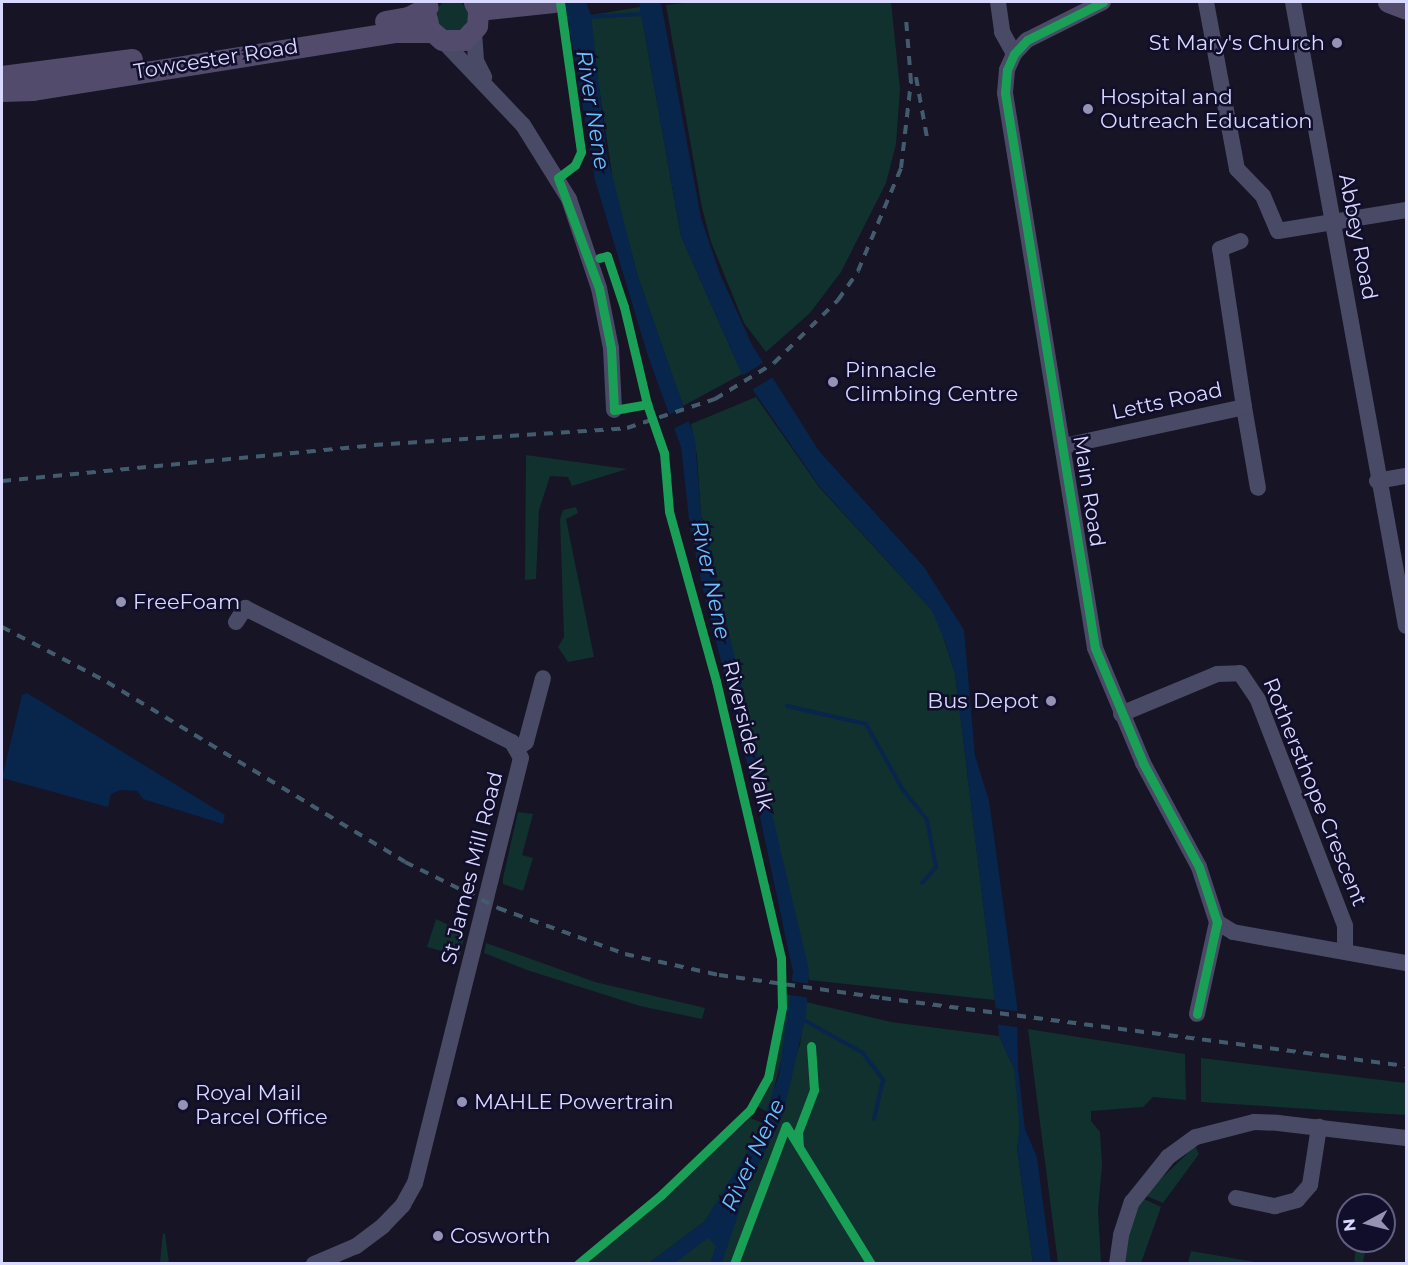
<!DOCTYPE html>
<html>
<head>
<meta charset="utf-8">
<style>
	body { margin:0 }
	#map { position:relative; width:1408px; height:1265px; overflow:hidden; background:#161425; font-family:Montserrat,sans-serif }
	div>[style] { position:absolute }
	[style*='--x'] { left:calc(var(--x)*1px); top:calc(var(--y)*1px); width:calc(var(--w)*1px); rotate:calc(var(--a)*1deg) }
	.green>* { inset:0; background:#11312f }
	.round { border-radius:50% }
	.water>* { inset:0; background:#08254c }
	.pier>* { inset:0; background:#161425; transform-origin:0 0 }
	.stream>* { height:4px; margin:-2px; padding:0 2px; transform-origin:2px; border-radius:2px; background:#08254c }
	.minor>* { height:16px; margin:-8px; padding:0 8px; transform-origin:8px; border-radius:8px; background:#494a66 }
	.major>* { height:21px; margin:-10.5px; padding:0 10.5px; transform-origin:10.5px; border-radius:10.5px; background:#524b6b }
	.rail>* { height:4px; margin-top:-2px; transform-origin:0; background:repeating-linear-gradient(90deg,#425b6d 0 9px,transparent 0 17px) }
	.cycleway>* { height:9px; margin:-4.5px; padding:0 4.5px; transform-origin:4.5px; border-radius:4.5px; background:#1a9f57 }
	.dots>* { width:16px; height:16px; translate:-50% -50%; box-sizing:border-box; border:3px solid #110e2b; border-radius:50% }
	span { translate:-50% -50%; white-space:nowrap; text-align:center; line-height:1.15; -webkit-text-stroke:5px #110e2b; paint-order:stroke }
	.poi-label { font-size:21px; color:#d9d8ff }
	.right { translate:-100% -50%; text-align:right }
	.left { translate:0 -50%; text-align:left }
	.street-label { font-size:21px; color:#d9d8ff }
	.water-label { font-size:22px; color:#66c3ff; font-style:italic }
	.frame { position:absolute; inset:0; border:3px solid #d9d8ff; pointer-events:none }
	.north { position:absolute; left:1336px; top:1193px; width:60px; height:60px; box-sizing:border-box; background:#110e2b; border:2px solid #615f80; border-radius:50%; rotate:263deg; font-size:16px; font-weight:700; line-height:24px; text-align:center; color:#d9d8ff }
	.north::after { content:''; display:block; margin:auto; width:21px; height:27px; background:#9593b3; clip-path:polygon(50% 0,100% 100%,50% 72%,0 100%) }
</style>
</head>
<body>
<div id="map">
	<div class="green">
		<i class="round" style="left:436px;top:0;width:32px;height:32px"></i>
		<i style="clip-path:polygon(693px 2px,891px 2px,900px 89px,896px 144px,886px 183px,841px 272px,810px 313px,766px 352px,744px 323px,711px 242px,702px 208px,666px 5px)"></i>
		<i style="clip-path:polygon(640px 7px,681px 236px,742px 374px,683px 406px,638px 277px,614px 187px,593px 47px,591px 15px)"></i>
		<i style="clip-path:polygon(756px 397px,819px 487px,931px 609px,939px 624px,955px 673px,995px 1000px,809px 980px,701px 515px,697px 456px,691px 424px)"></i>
		<i style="clip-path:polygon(526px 455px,627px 469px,572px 486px,568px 477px,550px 476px,539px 510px,536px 579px,525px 580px)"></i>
		<i style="clip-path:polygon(576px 507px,578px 513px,566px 519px,594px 657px,568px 662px,558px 647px,564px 637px,560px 519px,563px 510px)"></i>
		<i style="clip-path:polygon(518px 812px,533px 814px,522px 855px,533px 858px,523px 891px,503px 884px,503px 878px)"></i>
		<i style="clip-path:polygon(436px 919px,465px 933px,460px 956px,427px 947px)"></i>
		<i style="clip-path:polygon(486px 943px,595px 982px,705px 1008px,702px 1019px,640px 1006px,527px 970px,484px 953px)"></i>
		<i style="clip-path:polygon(785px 994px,792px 995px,786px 1042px,768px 1112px,756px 1106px,774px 1063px)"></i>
		<i style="clip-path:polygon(806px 1002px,891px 1022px,999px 1036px,1016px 1073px,1020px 1129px,1017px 1148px,1033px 1263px,662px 1264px,723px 1219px,764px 1140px,800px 1045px)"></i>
		<i style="clip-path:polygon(1028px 1029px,1185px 1054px,1186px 1100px,1153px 1097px,1143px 1107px,1091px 1111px,1091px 1121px,1100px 1132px,1102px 1165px,1098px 1210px,1101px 1263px,1058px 1263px)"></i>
		<i style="clip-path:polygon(1201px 1058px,1406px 1083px,1406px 1115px,1201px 1102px)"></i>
		<i style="clip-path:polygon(750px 1118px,763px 1123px,738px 1171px,705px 1221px,649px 1263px,587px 1264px)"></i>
		<i style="clip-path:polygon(1195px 1146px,1199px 1154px,1163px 1203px,1144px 1195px)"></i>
		<i style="clip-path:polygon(1142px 1198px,1161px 1207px,1141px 1263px,1123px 1264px,1124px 1245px)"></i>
		<i style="clip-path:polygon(163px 1233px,165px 1234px,169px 1263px,160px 1263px)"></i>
		<i style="clip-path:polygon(1357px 1241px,1367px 1241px,1363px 1263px,1354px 1263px)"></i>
		<i style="clip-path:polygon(1191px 1251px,1261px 1263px,1188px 1263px)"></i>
	</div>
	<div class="water">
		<i style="clip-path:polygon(565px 2px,586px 2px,591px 15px,607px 155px,638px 277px,695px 439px,701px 515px,809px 970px,806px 1015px,783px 1115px,747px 1188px,722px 1263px,710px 1263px,716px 1246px,708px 1238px,675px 1263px,649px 1263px,705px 1221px,758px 1134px,779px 1075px,793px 972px,757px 803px,703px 590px,690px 528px,681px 447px,648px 356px,595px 180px)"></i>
		<i style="clip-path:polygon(639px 2px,660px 2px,662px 8px,701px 218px,720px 274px,752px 345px,819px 451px,924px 567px,964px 630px,975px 756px,989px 800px,1017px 1005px,1018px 1068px,1025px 1129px,1037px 1157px,1051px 1263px,1033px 1263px,1017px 1148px,1020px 1129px,1014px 1069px,999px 1036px,955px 673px,945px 641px,931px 609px,819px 486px,742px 374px,681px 236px)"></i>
		<i style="clip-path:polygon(27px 693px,225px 815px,223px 824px,143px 799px,137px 791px,121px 790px,111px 794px,108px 807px,2px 778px,22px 695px)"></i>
	</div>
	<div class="pier">
		<i style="left:765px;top:362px;width:17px;height:29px;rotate:59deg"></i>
		<i style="left:686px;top:407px;width:14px;height:20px;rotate:65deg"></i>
		<i style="left:790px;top:981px;width:21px;height:14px;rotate:8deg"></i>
		<i style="clip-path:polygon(993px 1008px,1021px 1012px,1023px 1028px,994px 1024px)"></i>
	</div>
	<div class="stream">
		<i style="--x:587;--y:17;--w:57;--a:-3"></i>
		<i style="--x:787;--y:706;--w:81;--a:12.8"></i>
		<i style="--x:866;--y:724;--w:76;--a:60.7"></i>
		<i style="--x:903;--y:790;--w:38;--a:51"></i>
		<i style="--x:927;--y:820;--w:48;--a:79.2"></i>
		<i style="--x:936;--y:867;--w:21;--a:131"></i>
		<i style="--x:802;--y:1019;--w:70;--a:29.1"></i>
		<i style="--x:863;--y:1053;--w:34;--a:53"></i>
		<i style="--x:883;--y:1080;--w:40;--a:103"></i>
	</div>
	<div class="minor">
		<i style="--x:998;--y:2;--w:30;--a:82"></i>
		<i style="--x:1002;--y:32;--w:25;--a:61"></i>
		<i style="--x:1103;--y:2;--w:85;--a:153.4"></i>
		<i style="--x:1027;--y:40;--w:19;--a:133"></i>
		<i style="--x:1014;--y:54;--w:17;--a:114"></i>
		<i style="--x:1007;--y:70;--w:23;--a:95"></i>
		<i style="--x:1005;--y:93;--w:562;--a:80.79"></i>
		<i style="--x:1095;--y:648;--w:125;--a:67.3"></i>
		<i style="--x:1143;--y:763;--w:118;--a:61.7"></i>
		<i style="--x:1199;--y:867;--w:58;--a:71.9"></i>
		<i style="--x:1217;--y:922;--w:94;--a:102.3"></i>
		<i style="--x:1206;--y:2;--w:170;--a:79.5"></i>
		<i style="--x:1237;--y:169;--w:37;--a:46"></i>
		<i style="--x:1263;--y:196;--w:38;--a:67"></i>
		<i style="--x:1278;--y:231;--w:130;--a:-9.3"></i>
		<i style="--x:1293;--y:2;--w:634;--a:79.74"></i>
		<i style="--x:474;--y:32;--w:29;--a:86"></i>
		<i style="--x:476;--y:61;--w:18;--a:63"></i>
		<i style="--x:442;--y:40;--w:117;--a:46.4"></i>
		<i style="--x:523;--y:125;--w:87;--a:58.1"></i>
		<i style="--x:569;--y:199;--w:94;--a:71.4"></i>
		<i style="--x:599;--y:288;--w:61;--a:78.7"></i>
		<i style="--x:611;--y:348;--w:62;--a:87.2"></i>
		<i style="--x:1244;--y:407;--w:82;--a:80.2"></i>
		<i style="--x:1064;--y:446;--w:184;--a:-12.2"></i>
		<i style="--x:1244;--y:407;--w:160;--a:-98.6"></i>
		<i style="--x:1220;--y:249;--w:22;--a:-21"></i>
		<i style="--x:1377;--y:481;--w:29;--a:-10"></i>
		<i style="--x:236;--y:622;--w:17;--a:-57"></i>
		<i style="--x:245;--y:608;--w:299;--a:26.7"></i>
		<i style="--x:512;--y:742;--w:18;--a:61"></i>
		<i style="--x:521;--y:758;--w:438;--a:104"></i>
		<i style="--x:415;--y:1183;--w:25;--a:119"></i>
		<i style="--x:403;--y:1205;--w:29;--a:134"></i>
		<i style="--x:383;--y:1226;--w:34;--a:143"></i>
		<i style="--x:356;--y:1246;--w:46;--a:156.8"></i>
		<i style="--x:1121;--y:714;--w:104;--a:-22.6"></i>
		<i style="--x:1217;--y:674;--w:23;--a:-2"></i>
		<i style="--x:1240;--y:673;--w:32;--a:56"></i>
		<i style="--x:1258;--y:700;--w:242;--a:68.9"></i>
		<i style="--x:1345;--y:926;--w:24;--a:90"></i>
		<i style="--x:518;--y:748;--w:10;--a:-37"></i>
		<i style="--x:526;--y:742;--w:66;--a:-75.1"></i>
		<i style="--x:1217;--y:922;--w:19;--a:32"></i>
		<i style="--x:1233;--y:932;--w:176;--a:10.2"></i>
		<i style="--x:1236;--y:1198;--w:40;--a:12"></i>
		<i style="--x:1275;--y:1206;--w:23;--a:-15"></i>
		<i style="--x:1297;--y:1200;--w:20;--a:-49"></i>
		<i style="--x:1310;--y:1185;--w:59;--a:-81.2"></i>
		<i style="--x:1117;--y:1264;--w:29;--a:-82"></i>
		<i style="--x:1121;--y:1235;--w:35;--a:-72"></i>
		<i style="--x:1132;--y:1202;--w:58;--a:-51.3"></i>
		<i style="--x:1168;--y:1157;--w:34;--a:-36"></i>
		<i style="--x:1196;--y:1137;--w:60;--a:-14.5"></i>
		<i style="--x:1254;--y:1122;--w:24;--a:2"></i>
		<i style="--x:1278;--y:1123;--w:129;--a:6.7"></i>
	</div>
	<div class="major">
		<i style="--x:1388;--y:2;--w:19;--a:21"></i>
		<i style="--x:478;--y:10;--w:76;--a:-6"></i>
		<i style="--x:427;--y:19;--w:10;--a:79"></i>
		<i style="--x:429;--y:29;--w:17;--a:40"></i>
		<i style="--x:442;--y:40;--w:22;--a:0"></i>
		<i style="--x:464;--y:40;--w:19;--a:-47"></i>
		<i style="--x:477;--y:26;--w:16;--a:-86"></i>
		<i style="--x:478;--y:10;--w:9;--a:-117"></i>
		<i style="--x:385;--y:21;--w:23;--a:-10"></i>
		<i style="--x:408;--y:17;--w:22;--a:-27"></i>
		<i style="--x:2;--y:76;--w:131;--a:-7.5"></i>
		<i style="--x:2;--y:91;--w:31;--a:-2"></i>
		<i style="--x:33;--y:90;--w:366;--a:-9.1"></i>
		<i style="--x:394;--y:32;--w:37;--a:0"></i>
	</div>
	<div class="rail">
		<i style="--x:916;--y:77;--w:67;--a:79.7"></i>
		<i style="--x:2;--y:481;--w:374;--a:-5.5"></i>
		<i style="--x:374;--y:445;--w:254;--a:-3.8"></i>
		<i style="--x:627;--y:428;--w:93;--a:-18.2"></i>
		<i style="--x:715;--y:399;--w:69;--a:-31.4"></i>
		<i style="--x:774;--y:363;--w:90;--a:-44.5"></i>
		<i style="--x:838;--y:300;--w:35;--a:-55"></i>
		<i style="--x:858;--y:271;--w:112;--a:-67.3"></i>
		<i style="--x:901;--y:168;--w:87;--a:-83.4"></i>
		<i style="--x:911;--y:82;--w:64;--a:-94.5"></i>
		<i style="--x:2;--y:627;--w:119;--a:27.6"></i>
		<i style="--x:107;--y:682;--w:348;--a:31.1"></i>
		<i style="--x:405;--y:862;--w:104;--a:26.3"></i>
		<i style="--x:498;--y:908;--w:135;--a:19.9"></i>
		<i style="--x:625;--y:954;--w:96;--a:12.6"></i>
		<i style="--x:719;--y:975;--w:165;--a:8"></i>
		<i style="--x:882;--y:998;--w:528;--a:7.39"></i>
	</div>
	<div class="cycleway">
		<i style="--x:560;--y:2;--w:151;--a:82"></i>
		<i style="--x:581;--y:152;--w:14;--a:115"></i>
		<i style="--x:575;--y:165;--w:21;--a:143"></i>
		<i style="--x:558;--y:178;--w:117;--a:69.6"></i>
		<i style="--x:599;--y:288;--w:61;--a:78.7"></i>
		<i style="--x:611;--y:348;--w:62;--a:87.2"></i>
		<i style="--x:614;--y:410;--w:34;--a:-10"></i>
		<i style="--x:1103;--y:2;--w:85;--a:153.4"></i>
		<i style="--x:1027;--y:40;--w:19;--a:133"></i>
		<i style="--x:1014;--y:54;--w:17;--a:114"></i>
		<i style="--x:1007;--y:70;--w:23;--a:95"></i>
		<i style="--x:1005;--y:93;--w:562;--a:80.79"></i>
		<i style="--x:1095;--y:648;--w:125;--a:67.3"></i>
		<i style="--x:1143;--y:763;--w:118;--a:61.7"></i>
		<i style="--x:1199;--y:867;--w:58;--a:71.9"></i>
		<i style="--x:1217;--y:922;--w:94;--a:102.3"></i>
		<i style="--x:786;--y:1126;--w:162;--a:58.4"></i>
		<i style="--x:799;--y:1147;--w:15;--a:-94"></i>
		<i style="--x:798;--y:1132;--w:45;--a:-69.1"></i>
		<i style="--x:814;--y:1090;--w:44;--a:-93.9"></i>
		<i style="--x:578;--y:1264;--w:108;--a:-39.7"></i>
		<i style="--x:661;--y:1195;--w:123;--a:-43.7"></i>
		<i style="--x:750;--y:1110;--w:37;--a:-61"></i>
		<i style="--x:768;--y:1078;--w:72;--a:-78.8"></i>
		<i style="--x:782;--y:1007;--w:49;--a:-91.2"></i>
		<i style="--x:781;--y:958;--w:285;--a:-103.2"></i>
		<i style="--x:716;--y:681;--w:176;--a:-105.5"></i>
		<i style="--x:669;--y:511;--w:58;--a:-94.9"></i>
		<i style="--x:664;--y:453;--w:52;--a:-109.1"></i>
		<i style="--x:647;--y:404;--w:100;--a:-103.3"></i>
		<i style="--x:624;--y:307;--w:54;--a:-108.4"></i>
		<i style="--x:607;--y:256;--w:8;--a:166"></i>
		<i style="--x:734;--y:1264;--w:147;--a:-69.4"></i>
	</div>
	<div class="dots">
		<i style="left:1337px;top:43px;background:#9593b3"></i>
		<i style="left:1088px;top:109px;background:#9593b3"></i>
		<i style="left:833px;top:382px;background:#9593b3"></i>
		<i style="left:121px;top:602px;background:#9593b3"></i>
		<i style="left:1051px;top:701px;background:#9593b3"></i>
		<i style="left:462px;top:1102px;background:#9593b3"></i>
		<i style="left:183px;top:1105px;background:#9593b3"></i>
		<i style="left:438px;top:1236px;background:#9593b3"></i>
	</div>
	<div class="poi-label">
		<span class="right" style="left:1325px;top:43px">St Mary's Church</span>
		<span class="left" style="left:1100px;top:109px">Hospital and<br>Outreach Education</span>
		<span class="left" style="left:845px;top:382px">Pinnacle<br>Climbing Centre</span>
		<span class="left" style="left:133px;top:602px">FreeFoam</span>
		<span class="right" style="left:1039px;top:701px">Bus Depot</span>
		<span class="left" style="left:195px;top:1105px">Royal Mail<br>Parcel Office</span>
		<span class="left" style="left:474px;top:1102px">MAHLE Powertrain</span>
		<span class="left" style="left:450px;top:1236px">Cosworth</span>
	</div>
	<div class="street-label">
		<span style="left:216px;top:59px;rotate:-9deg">Towcester Road</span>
		<span style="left:1358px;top:237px;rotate:79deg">Abbey Road</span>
		<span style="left:1167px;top:401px;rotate:-12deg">Letts Road</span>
		<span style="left:1089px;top:491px;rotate:81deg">Main Road</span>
		<span style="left:748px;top:736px;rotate:76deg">Riverside Walk</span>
		<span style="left:1315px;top:792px;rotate:68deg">Rothersthope Crescent</span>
		<span style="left:472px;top:868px;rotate:-76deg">St James Mill Road</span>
	</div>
	<div class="water-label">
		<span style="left:593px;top:110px;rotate:81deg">River Nene</span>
		<span style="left:711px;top:580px;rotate:78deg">River Nene</span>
		<span style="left:753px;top:1155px;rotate:-65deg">River Nene</span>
	</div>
	<div class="frame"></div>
	<div class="north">N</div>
</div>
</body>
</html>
